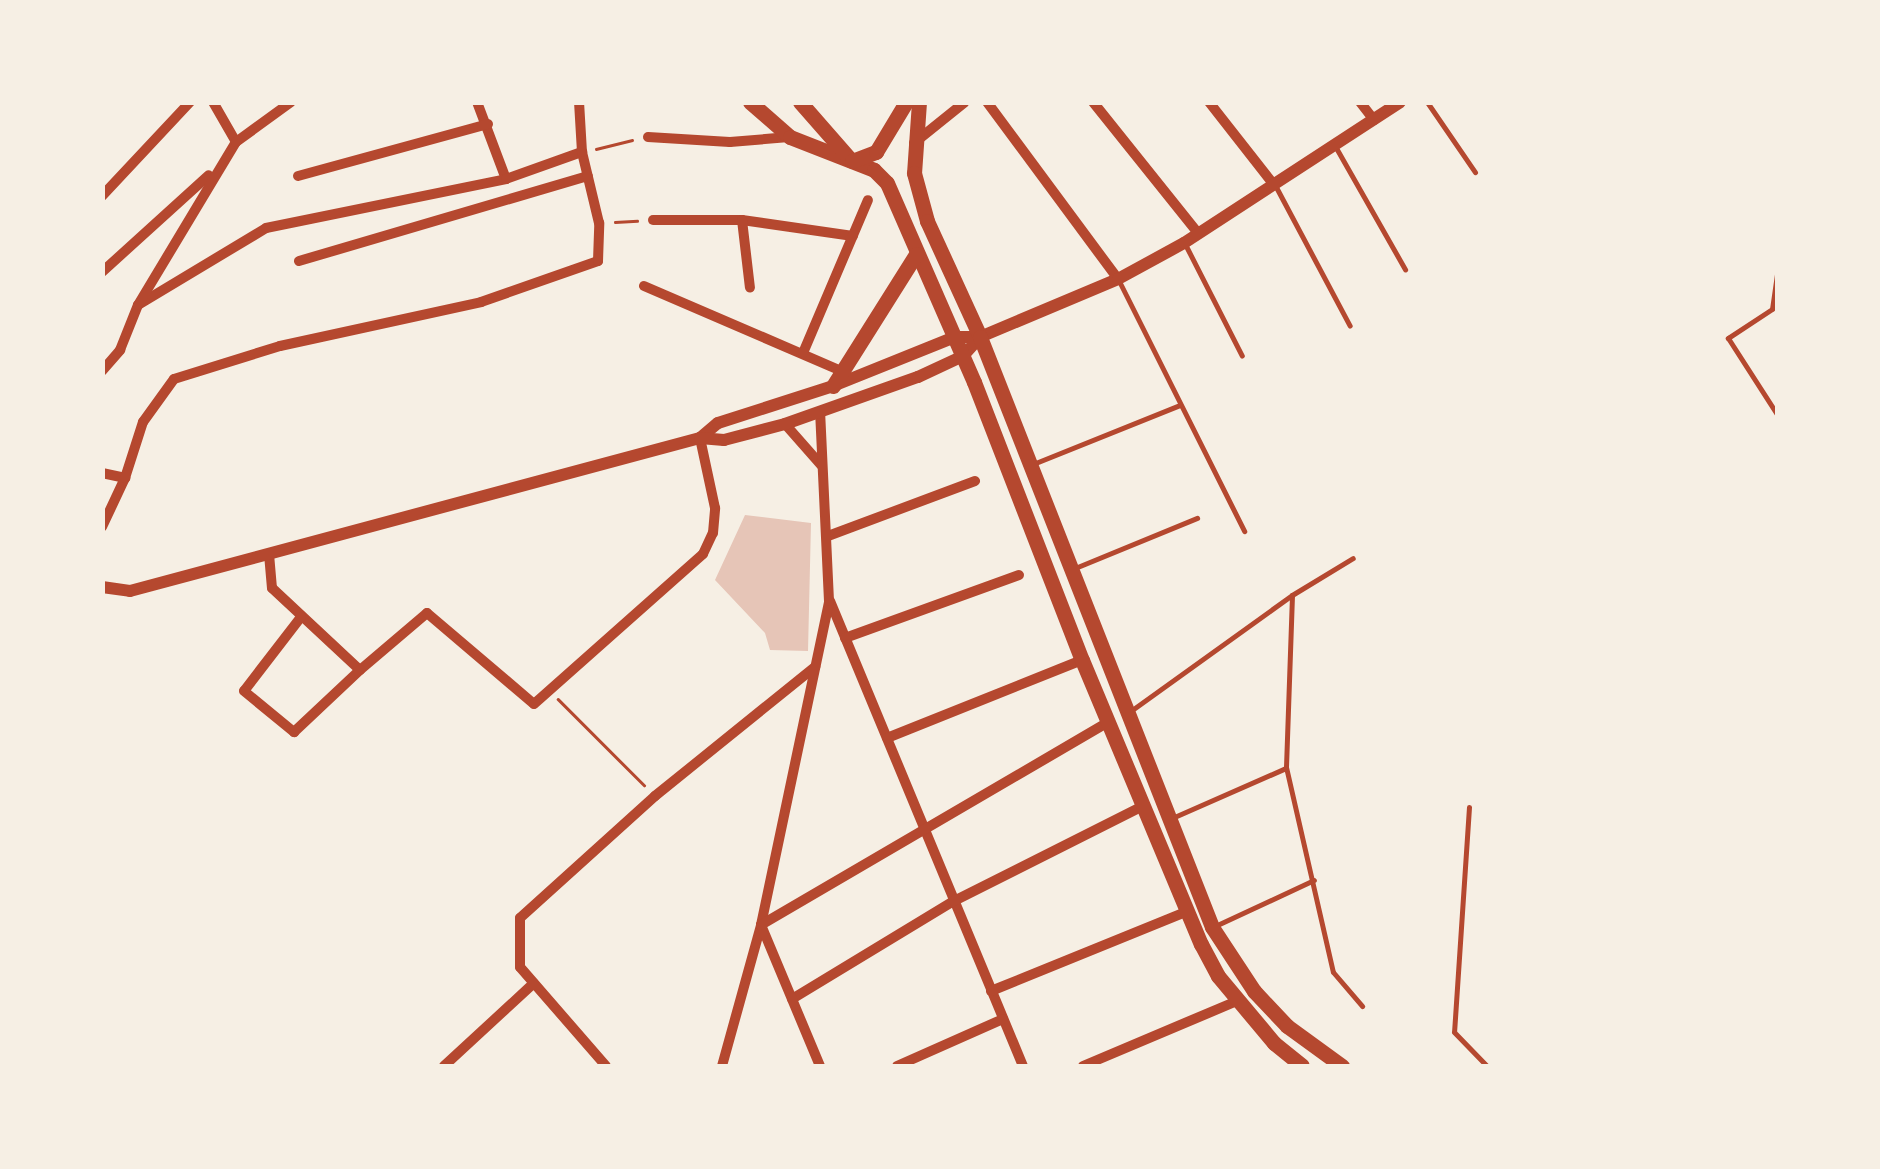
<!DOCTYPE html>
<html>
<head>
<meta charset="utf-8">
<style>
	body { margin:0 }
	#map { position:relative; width:1880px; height:1169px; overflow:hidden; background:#f6efe4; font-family:Overpass,sans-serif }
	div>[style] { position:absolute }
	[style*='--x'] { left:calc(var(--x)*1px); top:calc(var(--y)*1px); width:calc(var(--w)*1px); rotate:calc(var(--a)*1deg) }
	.building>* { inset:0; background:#e6c5b7 }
	.path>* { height:2.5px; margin:-1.25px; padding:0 1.25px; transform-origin:1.25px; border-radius:1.25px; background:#b5482f }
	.service>* { height:5px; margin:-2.5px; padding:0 2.5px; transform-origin:2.5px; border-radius:2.5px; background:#b5482f }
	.minor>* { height:10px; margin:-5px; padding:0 5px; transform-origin:5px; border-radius:5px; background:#b5482f }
	.tertiary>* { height:12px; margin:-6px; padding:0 6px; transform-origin:6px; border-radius:6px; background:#b5482f }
	.secondary>* { height:15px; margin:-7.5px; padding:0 7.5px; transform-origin:7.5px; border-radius:7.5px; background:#b5482f }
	span { translate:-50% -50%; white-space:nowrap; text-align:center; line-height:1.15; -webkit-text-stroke:9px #f6efe4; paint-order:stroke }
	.frame { position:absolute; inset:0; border:105px solid #f6efe4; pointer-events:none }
</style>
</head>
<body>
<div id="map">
	<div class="building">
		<i style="clip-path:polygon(745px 515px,811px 523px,808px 651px,770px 650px,765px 633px,715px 580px)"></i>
	</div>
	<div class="path">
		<i style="--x:596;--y:149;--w:37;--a:-14"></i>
		<i style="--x:615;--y:222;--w:22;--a:-3"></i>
		<i style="--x:558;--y:699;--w:122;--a:45"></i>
	</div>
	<div class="service">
		<i style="--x:1427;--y:102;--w:85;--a:55.6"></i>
		<i style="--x:1335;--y:146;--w:142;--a:60.4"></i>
		<i style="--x:1276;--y:187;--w:157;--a:62"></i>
		<i style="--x:1186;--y:246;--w:123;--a:63"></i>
		<i style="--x:1778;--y:267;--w:42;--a:98.1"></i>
		<i style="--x:1772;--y:309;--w:53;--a:146.6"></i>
		<i style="--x:1728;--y:338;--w:93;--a:57.3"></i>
		<i style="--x:1118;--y:279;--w:282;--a:63.4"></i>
		<i style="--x:1033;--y:464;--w:158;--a:-21.9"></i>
		<i style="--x:1075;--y:568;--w:132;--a:-22.3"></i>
		<i style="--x:1292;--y:595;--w:172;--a:92"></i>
		<i style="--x:1286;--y:767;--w:210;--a:77.1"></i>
		<i style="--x:1333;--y:972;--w:45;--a:49.5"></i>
		<i style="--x:1132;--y:710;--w:197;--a:-35.7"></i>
		<i style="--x:1292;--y:595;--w:71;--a:-31.2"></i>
		<i style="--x:1469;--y:807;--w:225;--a:93.8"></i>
		<i style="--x:1454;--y:1032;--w:47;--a:45.9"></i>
		<i style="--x:1172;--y:818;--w:124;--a:-23.7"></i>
		<i style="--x:1215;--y:926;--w:109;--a:-24.9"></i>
	</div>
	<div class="minor">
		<i style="--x:213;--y:102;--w:46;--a:60.1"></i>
		<i style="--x:477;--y:102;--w:82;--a:69.4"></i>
		<i style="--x:987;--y:102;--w:220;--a:53.5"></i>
		<i style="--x:1093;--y:102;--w:168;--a:51.3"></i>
		<i style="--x:1209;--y:102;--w:105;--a:51.9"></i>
		<i style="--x:1360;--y:102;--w:23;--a:52"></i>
		<i style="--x:648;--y:137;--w:82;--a:3.5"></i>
		<i style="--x:730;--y:142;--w:59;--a:-4.8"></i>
		<i style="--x:914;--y:143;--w:65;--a:-38.8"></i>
		<i style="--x:298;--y:176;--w:197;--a:-15.3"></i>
		<i style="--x:102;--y:196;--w:129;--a:-46.9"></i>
		<i style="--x:653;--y:220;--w:89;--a:0"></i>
		<i style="--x:742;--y:220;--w:112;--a:8.2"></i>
		<i style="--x:742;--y:220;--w:68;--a:83.3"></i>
		<i style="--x:299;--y:261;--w:301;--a:-16.4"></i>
		<i style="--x:102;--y:272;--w:144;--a:-42.2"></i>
		<i style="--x:644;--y:286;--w:218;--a:23.3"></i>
		<i style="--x:138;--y:305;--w:149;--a:-31"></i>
		<i style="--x:266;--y:228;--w:245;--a:-11.5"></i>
		<i style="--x:506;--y:179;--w:81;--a:-19.6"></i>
		<i style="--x:803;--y:353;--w:166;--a:-67"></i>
		<i style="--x:102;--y:371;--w:28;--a:-49"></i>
		<i style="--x:120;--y:350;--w:48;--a:-68.2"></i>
		<i style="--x:138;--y:305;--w:190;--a:-59"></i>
		<i style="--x:236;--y:142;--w:68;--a:-36"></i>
		<i style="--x:785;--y:424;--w:55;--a:48.7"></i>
		<i style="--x:102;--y:473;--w:24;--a:12"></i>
		<i style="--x:102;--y:527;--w:54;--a:-64.9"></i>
		<i style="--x:125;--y:478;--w:59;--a:-72.2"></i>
		<i style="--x:143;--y:422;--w:53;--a:-54.2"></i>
		<i style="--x:174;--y:379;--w:111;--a:-17.3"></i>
		<i style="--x:280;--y:346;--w:206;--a:-12.3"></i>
		<i style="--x:481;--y:302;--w:124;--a:-19.3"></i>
		<i style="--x:598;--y:261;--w:38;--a:-88"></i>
		<i style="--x:599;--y:223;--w:73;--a:-103.5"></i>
		<i style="--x:582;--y:152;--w:50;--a:-93.4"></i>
		<i style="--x:828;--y:536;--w:157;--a:-20.5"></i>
		<i style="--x:269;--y:554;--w:34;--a:85"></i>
		<i style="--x:272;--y:588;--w:120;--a:43"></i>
		<i style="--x:360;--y:670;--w:88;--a:-40.4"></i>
		<i style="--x:427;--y:613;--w:140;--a:40.4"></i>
		<i style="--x:534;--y:704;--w:226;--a:-41.6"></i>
		<i style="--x:703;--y:554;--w:23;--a:-65"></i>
		<i style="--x:713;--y:533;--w:25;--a:-85"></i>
		<i style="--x:715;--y:508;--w:72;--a:-102.1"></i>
		<i style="--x:830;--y:601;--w:503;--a:67.46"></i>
		<i style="--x:301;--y:617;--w:93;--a:127.6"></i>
		<i style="--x:244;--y:691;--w:65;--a:39.4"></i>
		<i style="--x:294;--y:732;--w:91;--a:-43.2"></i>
		<i style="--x:845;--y:638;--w:185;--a:-19.9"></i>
		<i style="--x:887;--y:738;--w:210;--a:-21.8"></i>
		<i style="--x:991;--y:991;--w:213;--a:-22.1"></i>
		<i style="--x:792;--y:999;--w:189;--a:-31.2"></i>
		<i style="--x:954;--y:901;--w:212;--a:-26.7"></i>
		<i style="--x:444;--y:1066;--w:122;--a:-42.7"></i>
		<i style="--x:606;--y:1066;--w:131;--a:-131"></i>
		<i style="--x:520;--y:967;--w:49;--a:-90"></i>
		<i style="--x:520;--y:918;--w:182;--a:-42.1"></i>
		<i style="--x:655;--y:796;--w:206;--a:-38.9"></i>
		<i style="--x:722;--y:1066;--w:146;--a:-74.5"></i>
		<i style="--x:761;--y:925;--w:331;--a:-78.1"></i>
		<i style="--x:829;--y:601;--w:188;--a:-92.7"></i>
		<i style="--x:820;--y:1066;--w:153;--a:-112.7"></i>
		<i style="--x:761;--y:925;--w:402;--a:-30.3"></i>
		<i style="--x:897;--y:1066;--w:116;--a:-23.9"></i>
		<i style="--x:1083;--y:1066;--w:169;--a:-22.9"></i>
	</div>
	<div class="tertiary">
		<i style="--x:700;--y:438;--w:23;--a:-40"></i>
		<i style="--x:718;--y:423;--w:121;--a:-17.8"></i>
		<i style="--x:833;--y:386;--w:131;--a:-21.9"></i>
		<i style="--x:955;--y:337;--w:25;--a:0"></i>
		<i style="--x:980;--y:337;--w:150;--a:-22.8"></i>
		<i style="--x:1118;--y:279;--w:75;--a:-28.6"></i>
		<i style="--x:1184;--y:243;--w:258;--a:-33.1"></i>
		<i style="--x:102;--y:587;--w:28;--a:8"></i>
		<i style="--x:130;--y:591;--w:590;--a:-15.03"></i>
		<i style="--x:700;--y:438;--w:24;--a:5"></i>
		<i style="--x:724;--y:440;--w:63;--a:-14.7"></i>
		<i style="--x:785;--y:424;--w:141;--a:-19.5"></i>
		<i style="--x:918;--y:377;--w:50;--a:-25"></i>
		<i style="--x:963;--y:356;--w:25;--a:-48"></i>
	</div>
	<div class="secondary">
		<i style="--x:750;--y:102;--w:53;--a:41.2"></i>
		<i style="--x:790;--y:137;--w:90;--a:21.4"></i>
		<i style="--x:874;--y:170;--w:18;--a:45"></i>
		<i style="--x:887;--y:183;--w:217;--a:66.4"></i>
		<i style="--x:974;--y:382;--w:298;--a:68.8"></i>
		<i style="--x:1082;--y:660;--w:308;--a:67.3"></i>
		<i style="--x:1201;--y:944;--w:36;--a:62"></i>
		<i style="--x:1218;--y:976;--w:87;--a:50.1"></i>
		<i style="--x:1274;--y:1043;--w:36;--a:39"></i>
		<i style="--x:800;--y:102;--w:74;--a:48.8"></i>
		<i style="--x:919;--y:102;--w:71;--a:94"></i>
		<i style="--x:914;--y:173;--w:50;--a:74.8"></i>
		<i style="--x:927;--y:221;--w:128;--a:65.4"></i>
		<i style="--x:980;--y:337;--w:634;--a:68.53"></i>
		<i style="--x:1212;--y:927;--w:77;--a:56.7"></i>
		<i style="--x:1254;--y:991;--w:48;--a:46.7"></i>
		<i style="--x:1287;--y:1026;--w:68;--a:36"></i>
		<i style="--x:852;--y:161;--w:26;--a:-21"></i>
		<i style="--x:876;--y:152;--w:58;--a:-59"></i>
		<i style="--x:833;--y:386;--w:156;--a:-57.8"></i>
	</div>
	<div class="frame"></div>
</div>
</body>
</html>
